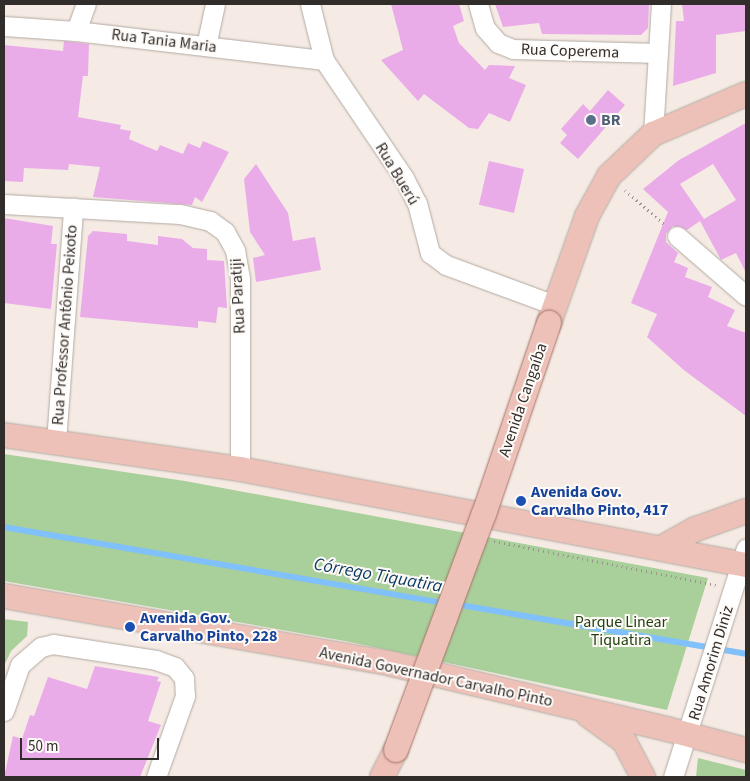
<!DOCTYPE html>
<html>
<head>
<meta charset="utf-8">
<style>
	body { margin:0 }
	#map { position:relative; width:750px; height:781px; overflow:hidden; background:#f5ebe4; font-family:"Source Sans 3",sans-serif }
	div>[style] { position:absolute }
	[style*='--x'] { left:calc(var(--x)*1px); top:calc(var(--y)*1px); width:calc(var(--w)*1px); rotate:calc(var(--a)*1deg) }
	.green>* { inset:0; background:#a9cf9a }
	.stream>* { height:5.5px; margin:-2.75px; padding:0 2.75px; transform-origin:2.75px; border-radius:2.75px; background:#80c0fb }
	.building>* { inset:0; background:#eaace9; transform-origin:0 0 }
	.path>* { height:3px; margin-top:-1.5px; transform-origin:0; background:repeating-linear-gradient(90deg,#99928d 0 1px,transparent 0 5px) }
	.roads { filter:drop-shadow(0 0 1px #b2a9a2) drop-shadow(0 0 1px #b2a9a2) }
	.minor>* { height:19px; margin:-9.5px; padding:0 9.5px; transform-origin:9.5px; border-radius:9.5px; background:#fff }
	.major>* { height:24px; margin:-12px; padding:0 12px; transform-origin:12px; border-radius:12px; background:#edc1b7 }
	.bridges { filter:drop-shadow(0 0 1px #a37266) drop-shadow(0 0 1px #a37266) }
	.major-bridge>* { height:24px; margin:-12px; padding:0 12px; transform-origin:12px; border-radius:12px; background:#edc1b7 }
	.dots>* { width:14px; height:14px; translate:-50% -50%; box-sizing:border-box; border:2px solid #fefaf7; border-radius:50% }
	span { translate:-50% -50%; white-space:nowrap; text-align:center; line-height:1.15; -webkit-text-stroke:4px #fefaf7; paint-order:stroke }
	.street-label { font-size:16px; color:#312d2a }
	.service-label { font-size:16px; color:#4e5e75; font-weight:700 }
	.left { translate:0 -50%; text-align:left }
	.transit-label { font-size:16px; color:#164399; font-weight:700 }
	.park-label { font-size:16px; color:#214112 }
	.water-label { font-size:18px; color:#0c3c62; font-style:italic }
	.frame { position:absolute; inset:0; border:5px solid #312d2a; pointer-events:none }
	.scale { position:absolute; left:20px; top:738px; width:139px; height:22px; box-sizing:border-box; border:2px solid #312d2a; border-top:0; padding-left:6px; font-size:15px; line-height:18px; white-space:nowrap; color:#312d2a; -webkit-text-stroke:4px #fefaf7; paint-order:stroke }
</style>
</head>
<body>
<div id="map">
	<div class="green">
		<i style="clip-path:polygon(4px 454px,185px 481px,708px 578px,667px 710px,345px 641px,4px 581px)"></i>
		<i style="clip-path:polygon(4px 619px,28px 622px,27px 636px,11px 651px,4px 666px)"></i>
		<i style="clip-path:polygon(698px 758px,746px 770px,746px 777px,696px 777px)"></i>
	</div>
	<div class="stream">
		<i style="--x:4;--y:527;--w:448;--a:9.8"></i>
		<i style="--x:455;--y:604;--w:295;--a:9.7"></i>
	</div>
	<div class="building">
		<i style="clip-path:polygon(391px 4px,459px 4px,464px 21px,453px 26px,459px 43px,485px 70px,489px 65px,515px 66px,509px 78px,526px 85px,510px 122px,489px 113px,478px 129px,469px 128px,424px 94px,418px 101px,381px 60px,403px 50px)"></i>
		<i style="clip-path:polygon(495px 4px,649px 4px,648px 28px,641px 35px,542px 34px,539px 23px,503px 27px)"></i>
		<i style="clip-path:polygon(682px 4px,746px 4px,746px 31px,716px 35px,716px 73px,673px 86px,676px 21px,684px 21px)"></i>
		<i style="clip-path:polygon(64px 41px,89px 44px,88px 76px,83px 76px,78px 117px,121px 125px,120px 129px,131px 131px,129px 139px,157px 151px,160px 145px,183px 154px,188px 143px,200px 148px,203px 141px,229px 152px,202px 202px,195px 197px,192px 205px,93px 197px,100px 167px,69px 164px,68px 170px,24px 168px,23px 182px,4px 181px,4px 45px,63px 51px)"></i>
		<i style="clip-path:polygon(608px 90px,625px 105px,578px 159px,560px 143px,567px 135px,561px 129px,583px 104px,590px 111px)"></i>
		<i style="clip-path:polygon(evenodd,746px 123px,746px 273px,736px 253px,721px 260px,700px 221px,687px 230px,673px 226px,666px 234px,666px 242px,678px 253px,674px 262px,688px 268px,685px 277px,712px 287px,708px 297px,735px 310px,727px 326px,746px 333px,746px 416px,685px 371px,647px 337px,657px 314px,631px 303px,668px 212px,643px 189px,679px 160px,746px 123px,713px 164px,736px 200px,704px 219px,680px 184px,713px 164px)"></i>
		<i style="left:489px;top:161px;width:36px;height:45px;rotate:13deg"></i>
		<i style="clip-path:polygon(256px 164px,288px 213px,293px 241px,315px 237px,321px 270px,256px 282px,253px 258px,265px 255px,250px 232px,244px 179px)"></i>
		<i style="clip-path:polygon(4px 218px,53px 226px,51px 244px,57px 244px,51px 309px,4px 303px)"></i>
		<i style="clip-path:polygon(93px 231px,127px 234px,127px 241px,158px 245px,158px 236px,182px 239px,193px 248px,207px 249px,207px 260px,224px 261px,227px 308px,218px 307px,216px 323px,198px 321px,198px 328px,80px 317px,88px 236px)"></i>
		<i style="clip-path:polygon(95px 666px,159px 677px,157px 681px,161px 682px,148px 721px,161px 725px,140px 777px,4px 777px,13px 736px,22px 739px,30px 715px,34px 716px,48px 677px,87px 689px)"></i>
	</div>
	<div class="path">
		<i style="--x:625;--y:190;--w:53;--a:41.2"></i>
		<i style="--x:494;--y:541;--w:226;--a:11.2"></i>
	</div>
	<div class="roads">
		<div class="minor">
			<i style="--x:310;--y:4;--w:58;--a:76"></i>
			<i style="--x:324;--y:60;--w:143;--a:55.9"></i>
			<i style="--x:404;--y:178;--w:28;--a:63"></i>
			<i style="--x:417;--y:203;--w:52;--a:75.4"></i>
			<i style="--x:430;--y:253;--w:20;--a:37"></i>
			<i style="--x:446;--y:265;--w:116;--a:20.2"></i>
			<i style="--x:478;--y:4;--w:25;--a:74"></i>
			<i style="--x:485;--y:28;--w:20;--a:49"></i>
			<i style="--x:498;--y:43;--w:16;--a:22"></i>
			<i style="--x:513;--y:49;--w:145;--a:1.6"></i>
			<i style="--x:4;--y:26;--w:72;--a:4"></i>
			<i style="--x:76;--y:31;--w:250;--a:6.7"></i>
			<i style="--x:76;--y:31;--w:29;--a:-70"></i>
			<i style="--x:206;--y:46;--w:43;--a:-77.9"></i>
			<i style="--x:653;--y:134;--w:130;--a:-86.5"></i>
			<i style="--x:4;--y:204;--w:176;--a:3.3"></i>
			<i style="--x:180;--y:214;--w:31;--a:13"></i>
			<i style="--x:210;--y:221;--w:19;--a:36"></i>
			<i style="--x:225;--y:232;--w:21;--a:61"></i>
			<i style="--x:235;--y:250;--w:29;--a:80"></i>
			<i style="--x:240;--y:279;--w:190;--a:90"></i>
			<i style="--x:677;--y:236;--w:91;--a:41"></i>
			<i style="--x:56;--y:442;--w:235;--a:-85.8"></i>
			<i style="--x:4;--y:711;--w:49;--a:-70.8"></i>
			<i style="--x:20;--y:665;--w:28;--a:-41"></i>
			<i style="--x:41;--y:647;--w:12;--a:-14"></i>
			<i style="--x:53;--y:644;--w:104;--a:8.8"></i>
			<i style="--x:156;--y:660;--w:20;--a:20"></i>
			<i style="--x:175;--y:667;--w:14;--a:51"></i>
			<i style="--x:184;--y:678;--w:18;--a:87"></i>
			<i style="--x:185;--y:696;--w:86;--a:109.7"></i>
			<i style="--x:673;--y:777;--w:240;--a:-72.3"></i>
		</div>
		<div class="major">
			<i style="--x:549;--y:323;--w:114;--a:-70.4"></i>
			<i style="--x:587;--y:216;--w:46;--a:-61.2"></i>
			<i style="--x:609;--y:176;--w:61;--a:-43.7"></i>
			<i style="--x:653;--y:134;--w:101;--a:-23.3"></i>
			<i style="--x:4;--y:435;--w:238;--a:8.2"></i>
			<i style="--x:240;--y:469;--w:515;--a:10.74"></i>
			<i style="--x:663;--y:547;--w:38;--a:-29"></i>
			<i style="--x:696;--y:529;--w:53;--a:-19.8"></i>
			<i style="--x:4;--y:596;--w:394;--a:9.9"></i>
			<i style="--x:392;--y:664;--w:283;--a:13.3"></i>
			<i style="--x:667;--y:729;--w:82;--a:14.9"></i>
			<i style="--x:588;--y:715;--w:44;--a:35.8"></i>
			<i style="--x:624;--y:741;--w:41;--a:62.2"></i>
			<i style="--x:382;--y:777;--w:30;--a:-63"></i>
		</div>
	</div>
	<div class="bridges">
		<div class="major-bridge">
			<i style="--x:396;--y:750;--w:252;--a:-69.6"></i>
			<i style="--x:484;--y:514;--w:202;--a:-71.2"></i>
		</div>
	</div>
	<div class="dots">
		<i style="left:591px;top:120px;background:#5c6f8a"></i>
		<i style="left:521px;top:501px;background:#1a4fb4"></i>
		<i style="left:130px;top:627px;background:#1a4fb4"></i>
	</div>
	<div class="street-label">
		<span style="left:164px;top:41px;rotate:7deg">Rua Tania Maria</span>
		<span style="left:570px;top:51px;rotate:2deg">Rua Coperema</span>
		<span style="left:397px;top:174px;rotate:59deg">Rua Buerú</span>
		<span style="left:238px;top:296px;rotate:-93deg">Rua Paratiji</span>
		<span style="left:65px;top:325px;rotate:-86deg">Rua Professor Antônio Peixoto</span>
		<span style="left:523px;top:400px;rotate:-71deg">Avenida Cangaíba</span>
		<span style="left:711px;top:663px;rotate:-73deg">Rua Amorim Diniz</span>
		<span style="left:436px;top:677px;rotate:12deg">Avenida Governador Carvalho Pinto</span>
	</div>
	<div class="service-label">
		<span class="left" style="left:601px;top:120px">BR</span>
	</div>
	<div class="transit-label">
		<span class="left" style="left:531px;top:501px">Avenida Gov.<br>Carvalho Pinto, 417</span>
		<span class="left" style="left:140px;top:627px">Avenida Gov.<br>Carvalho Pinto, 228</span>
	</div>
	<div class="park-label">
		<span style="left:621px;top:631px">Parque Linear<br>Tiquatira</span>
	</div>
	<div class="water-label">
		<span style="left:378px;top:576px;rotate:10deg">Córrego Tiquatira</span>
	</div>
	<div class="frame"></div>
	<div class="scale">50 m</div>
</div>
</body>
</html>
